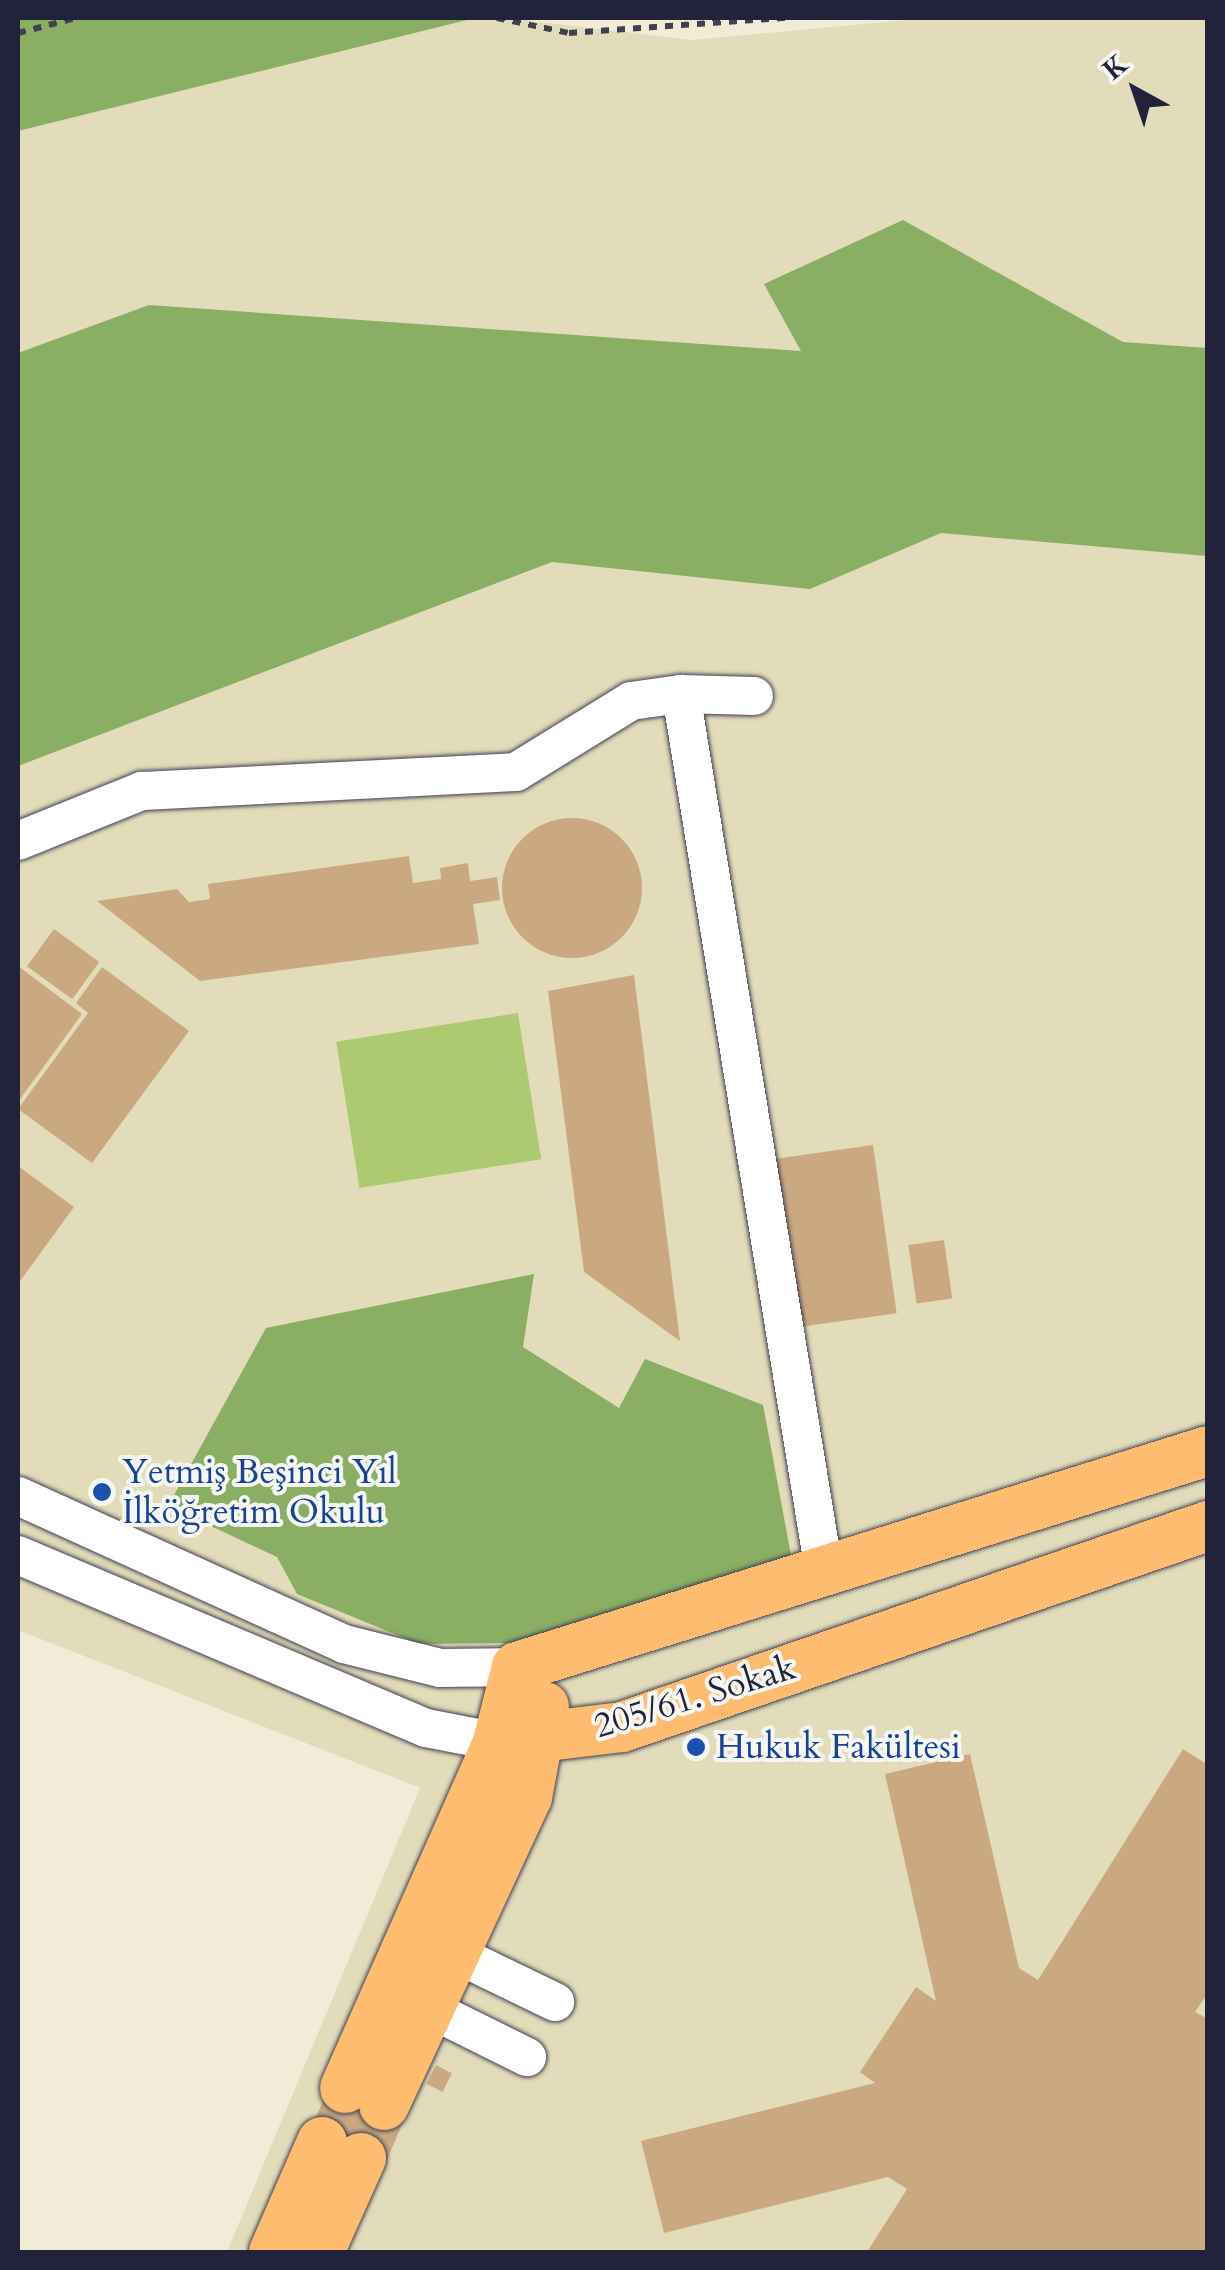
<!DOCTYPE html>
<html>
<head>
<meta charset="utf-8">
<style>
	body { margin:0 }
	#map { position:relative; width:1225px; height:2270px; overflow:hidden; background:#f1ebd8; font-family:Cardo,serif }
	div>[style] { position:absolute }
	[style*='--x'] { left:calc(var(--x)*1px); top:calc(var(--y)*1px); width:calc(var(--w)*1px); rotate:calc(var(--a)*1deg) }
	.built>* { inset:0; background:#e3dcba }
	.green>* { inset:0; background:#adca71; transform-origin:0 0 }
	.forest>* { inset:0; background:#8aae63 }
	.building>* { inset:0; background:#cba980; transform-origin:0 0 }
	.round { border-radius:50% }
	.path>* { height:6px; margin-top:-3px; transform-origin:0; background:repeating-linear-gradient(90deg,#414053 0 8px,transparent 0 16px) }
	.roads { filter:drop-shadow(0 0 2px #414053) drop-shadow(0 0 2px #414053) }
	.minor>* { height:38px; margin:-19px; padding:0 19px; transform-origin:19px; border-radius:19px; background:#fff }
	.major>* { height:50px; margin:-25px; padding:0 25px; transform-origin:25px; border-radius:25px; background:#febc70 }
	.dots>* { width:28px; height:28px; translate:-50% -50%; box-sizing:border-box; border:5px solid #f6f6f2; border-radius:50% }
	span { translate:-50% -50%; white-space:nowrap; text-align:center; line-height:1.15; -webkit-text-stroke:8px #f6f6f2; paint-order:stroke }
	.transit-label { font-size:35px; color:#164399 }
	.left { translate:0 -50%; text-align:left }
	.street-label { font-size:35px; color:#22223b }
	.frame { position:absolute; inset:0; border:20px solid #22223b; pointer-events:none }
	.north { position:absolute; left:1085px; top:40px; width:100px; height:100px; -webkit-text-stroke:8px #f6f6f2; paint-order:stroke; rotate:320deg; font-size:28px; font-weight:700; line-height:40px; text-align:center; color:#22223b }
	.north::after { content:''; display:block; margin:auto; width:35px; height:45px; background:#22223b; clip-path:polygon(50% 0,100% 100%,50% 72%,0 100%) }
</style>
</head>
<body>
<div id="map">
	<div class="built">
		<i style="clip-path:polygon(166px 18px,506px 18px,691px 40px,928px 18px,1207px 18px,1207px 2252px,227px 2252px,420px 1788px,18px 1630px,18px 63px)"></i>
	</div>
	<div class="green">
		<i style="left:518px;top:1013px;width:148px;height:184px;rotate:81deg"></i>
	</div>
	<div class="forest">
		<i style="clip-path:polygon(18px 18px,475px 18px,18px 131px)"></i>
		<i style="clip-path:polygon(903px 220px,1123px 342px,1207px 348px,1207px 556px,941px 533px,810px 589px,552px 562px,18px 766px,18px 353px,149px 305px,801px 351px,764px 284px)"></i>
		<i style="clip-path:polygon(534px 1274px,523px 1347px,619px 1408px,645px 1359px,763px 1405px,791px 1555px,521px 1643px,419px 1644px,297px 1594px,277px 1557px,168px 1506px,266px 1328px)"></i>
	</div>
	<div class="building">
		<i class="round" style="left:502px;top:818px;width:140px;height:140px"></i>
		<i style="clip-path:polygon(409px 856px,413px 883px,441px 879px,440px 868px,468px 863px,470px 881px,497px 877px,500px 900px,473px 904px,479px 944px,200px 981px,97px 901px,177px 889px,189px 902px,210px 899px,208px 884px)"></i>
		<i style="left:54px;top:929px;width:56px;height:46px;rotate:36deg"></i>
		<i style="clip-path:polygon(18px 966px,82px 1014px,18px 1102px)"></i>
		<i style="clip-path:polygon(102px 967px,189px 1031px,92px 1163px,18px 1109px,88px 1013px,76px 1003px)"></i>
		<i style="clip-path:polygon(634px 975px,680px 1341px,584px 1272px,548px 991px)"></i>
		<i style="left:873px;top:1145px;width:170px;height:100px;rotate:82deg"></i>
		<i style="clip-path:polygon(18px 1166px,74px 1207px,18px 1284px)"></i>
		<i style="left:944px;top:1240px;width:59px;height:36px;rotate:82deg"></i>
		<i style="clip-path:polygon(1183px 1749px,1208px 1765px,1208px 1993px,1195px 2012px,1208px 2019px,1208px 2252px,867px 2252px,907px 2189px,888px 2177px,664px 2233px,641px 2141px,875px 2083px,860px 2072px,916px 1987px,936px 2001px,885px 1774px,970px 1754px,1019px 1968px,1038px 1980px)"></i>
		<i style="left:436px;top:2065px;width:18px;height:21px;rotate:27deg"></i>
		<i style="left:331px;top:2082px;width:82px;height:59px;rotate:23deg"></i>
	</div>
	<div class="path">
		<i style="--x:497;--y:18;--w:74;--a:11.8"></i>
		<i style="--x:569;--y:33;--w:218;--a:-4"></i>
		<i style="--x:18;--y:33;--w:59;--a:-14.7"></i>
	</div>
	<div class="roads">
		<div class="minor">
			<i style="--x:681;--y:694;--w:73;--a:1.6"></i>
			<i style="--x:18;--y:841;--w:134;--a:-22"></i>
			<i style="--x:142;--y:791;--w:374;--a:-2.9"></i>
			<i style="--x:516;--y:772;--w:135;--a:-31.7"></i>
			<i style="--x:631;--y:701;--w:50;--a:-8"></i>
			<i style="--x:681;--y:694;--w:889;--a:80.74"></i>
			<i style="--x:18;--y:1496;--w:358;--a:24.4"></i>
			<i style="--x:344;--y:1644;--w:99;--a:14"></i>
			<i style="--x:440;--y:1668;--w:77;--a:-0.7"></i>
			<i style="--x:18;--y:1555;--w:443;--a:23"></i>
			<i style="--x:426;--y:1728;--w:73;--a:11"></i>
			<i style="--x:431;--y:1942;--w:138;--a:25.8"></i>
			<i style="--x:408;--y:1998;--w:133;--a:26.4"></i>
		</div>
		<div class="major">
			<i style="--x:498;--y:1742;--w:125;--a:-6.9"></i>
			<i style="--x:622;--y:1727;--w:620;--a:-18.93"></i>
			<i style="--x:345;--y:2088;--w:378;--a:-66.1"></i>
			<i style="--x:498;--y:1742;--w:77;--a:-75.8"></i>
			<i style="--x:517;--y:1667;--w:724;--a:-17.36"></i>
			<i style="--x:384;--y:2105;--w:340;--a:-65.1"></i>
			<i style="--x:527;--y:1797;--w:92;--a:-79.3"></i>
			<i style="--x:274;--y:2252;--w:120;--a:-66.4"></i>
			<i style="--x:319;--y:2252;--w:103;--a:-65.9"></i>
		</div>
	</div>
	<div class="dots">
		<i style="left:102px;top:1492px;background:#1a4fb4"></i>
		<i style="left:696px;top:1747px;background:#1a4fb4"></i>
	</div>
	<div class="transit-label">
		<span class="left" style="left:122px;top:1492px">Yetmiş Beşinci Yıl<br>İlköğretim Okulu</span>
		<span class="left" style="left:716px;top:1747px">Hukuk Fakültesi</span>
	</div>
	<div class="street-label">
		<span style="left:695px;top:1697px;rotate:-17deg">205/61. Sokak</span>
	</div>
	<div class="frame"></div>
	<div class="north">K</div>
</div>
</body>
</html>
